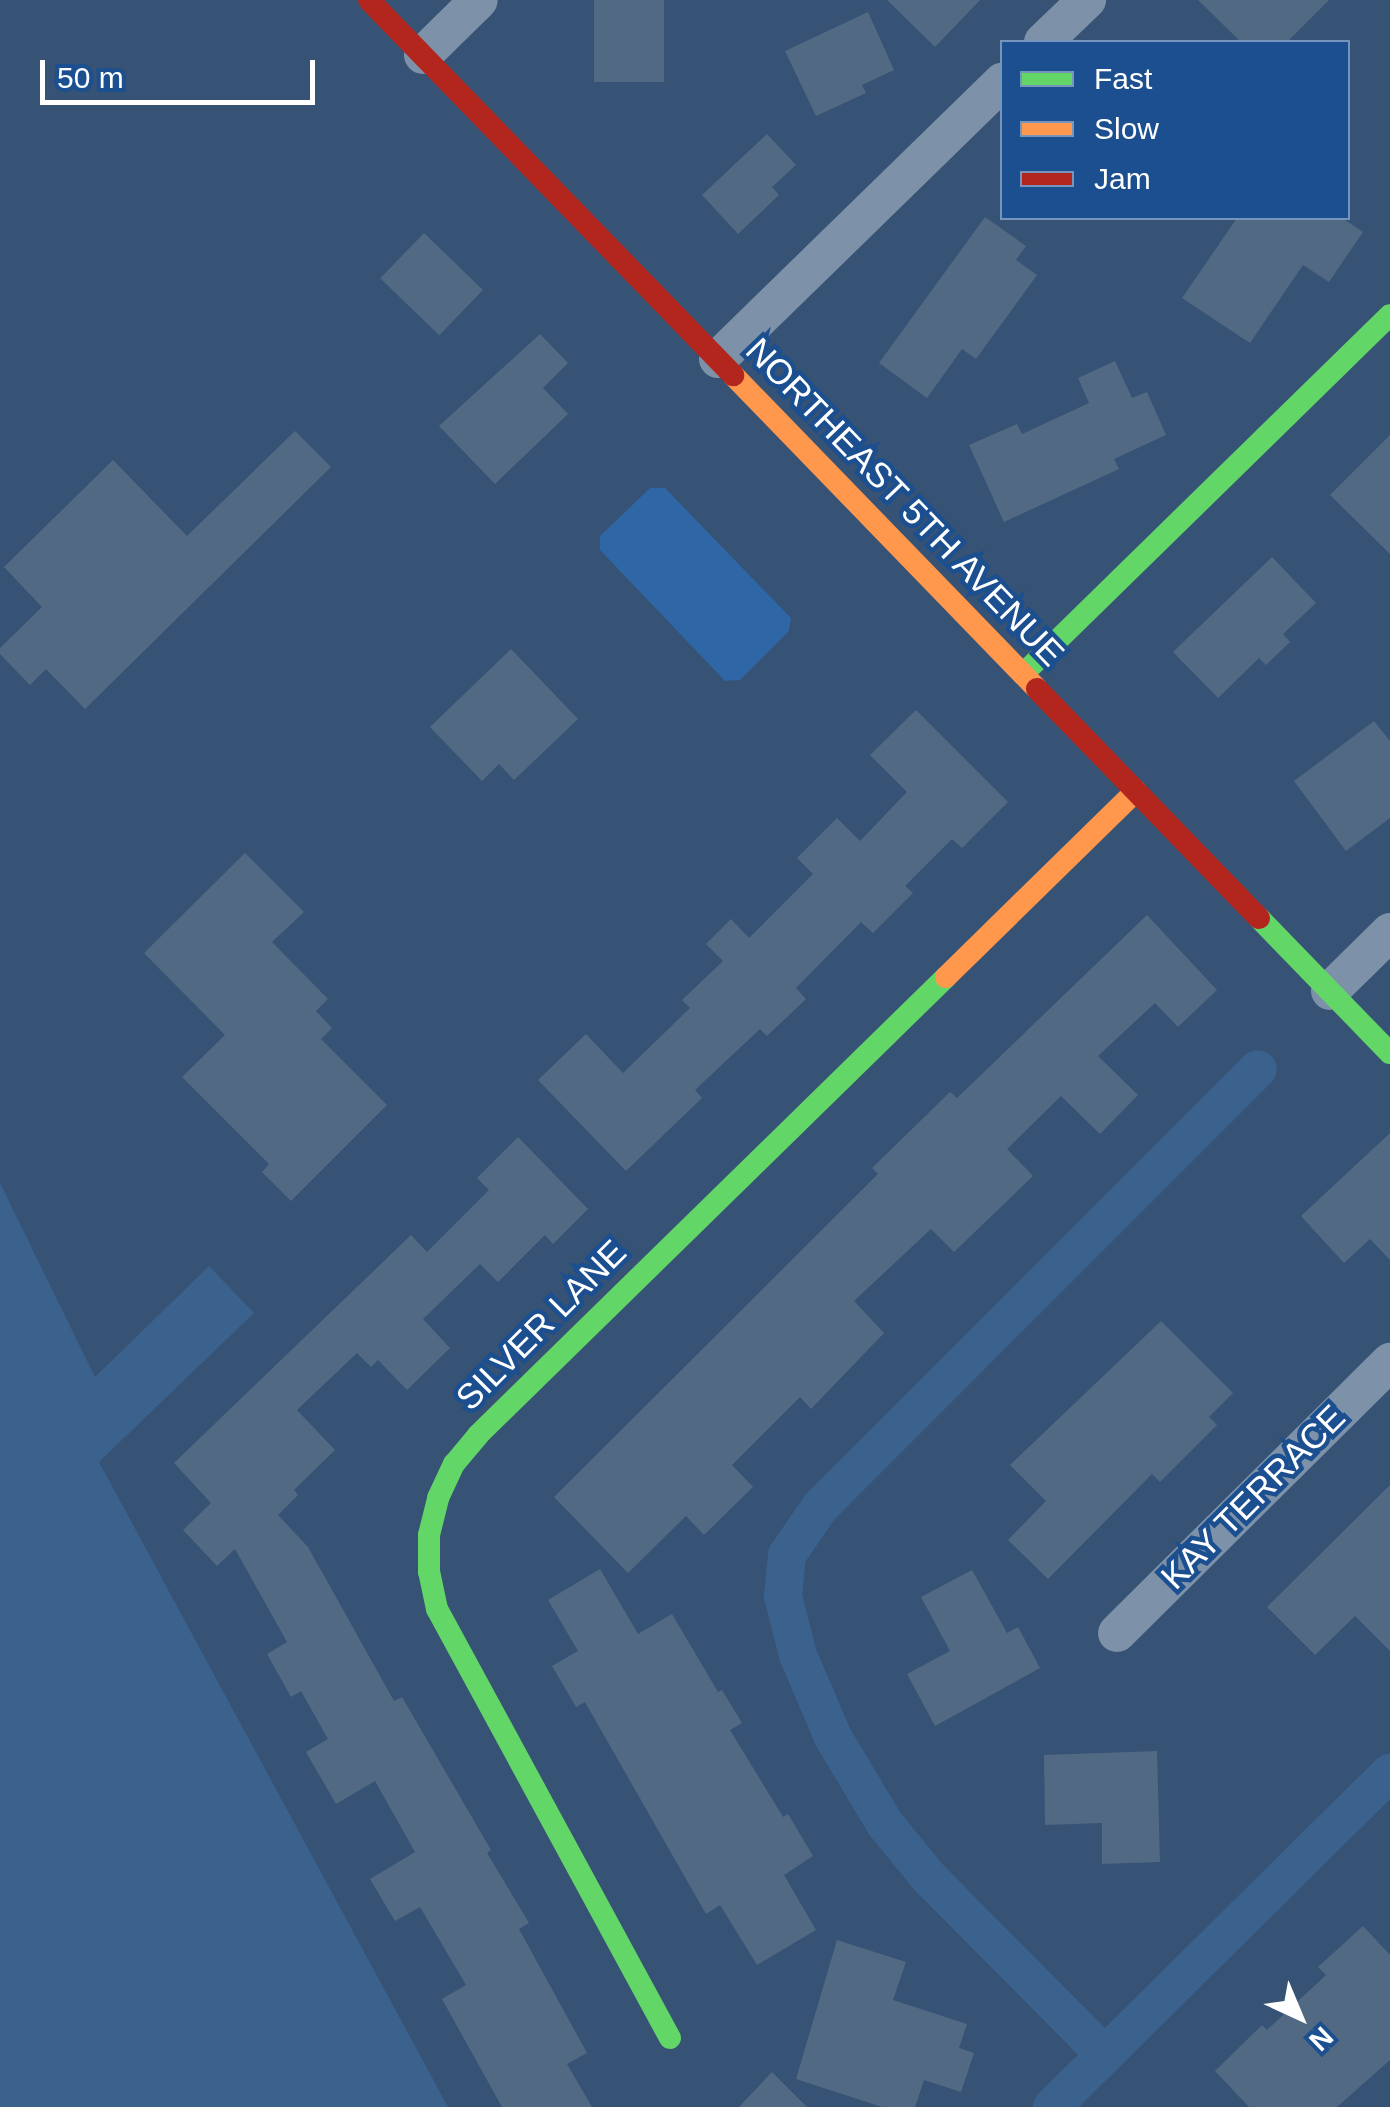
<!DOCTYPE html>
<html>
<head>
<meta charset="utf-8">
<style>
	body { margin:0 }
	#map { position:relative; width:1390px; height:2107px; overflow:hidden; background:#365274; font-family:Helvetica,sans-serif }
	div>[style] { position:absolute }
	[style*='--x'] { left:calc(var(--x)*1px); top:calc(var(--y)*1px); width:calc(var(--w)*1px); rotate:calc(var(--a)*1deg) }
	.green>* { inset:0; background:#2f66a5 }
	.water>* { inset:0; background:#3b618d }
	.canal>* { height:38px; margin:-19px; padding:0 19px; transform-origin:19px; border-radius:19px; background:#3b618d }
	.building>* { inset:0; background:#526984; transform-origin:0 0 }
	.street>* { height:38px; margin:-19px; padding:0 19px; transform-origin:19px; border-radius:19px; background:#7d92a8 }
	.fast>* { height:22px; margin:-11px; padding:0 11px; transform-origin:11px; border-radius:11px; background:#63d668 }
	.slow>* { height:22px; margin:-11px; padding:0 11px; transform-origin:11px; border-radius:11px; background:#ff974d }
	.jam>* { height:22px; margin:-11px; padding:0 11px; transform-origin:11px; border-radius:11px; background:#b3261e }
	span { translate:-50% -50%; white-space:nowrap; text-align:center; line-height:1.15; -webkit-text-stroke:9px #1b4f8f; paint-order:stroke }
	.street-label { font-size:35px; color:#fff }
	.legend { position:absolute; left:1000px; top:40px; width:350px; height:180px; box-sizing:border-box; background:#1b4f8f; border:2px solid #7695bc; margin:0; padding:12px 18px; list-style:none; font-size:30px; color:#fff }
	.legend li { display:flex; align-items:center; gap:20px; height:50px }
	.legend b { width:50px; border:2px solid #7695bc }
	.north { position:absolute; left:1250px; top:1967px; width:100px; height:100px; -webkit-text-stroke:8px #1b4f8f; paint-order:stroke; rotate:136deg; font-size:28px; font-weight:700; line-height:40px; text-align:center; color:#fff }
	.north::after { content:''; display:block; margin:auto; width:35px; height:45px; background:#fff; clip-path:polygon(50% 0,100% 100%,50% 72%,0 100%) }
	.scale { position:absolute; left:40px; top:60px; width:275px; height:45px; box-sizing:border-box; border:5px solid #fff; border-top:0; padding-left:12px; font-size:30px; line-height:35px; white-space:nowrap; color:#fff; -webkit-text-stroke:8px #1b4f8f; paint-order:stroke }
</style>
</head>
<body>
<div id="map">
	<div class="green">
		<i style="clip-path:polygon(650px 488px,665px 488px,791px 618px,789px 631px,740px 680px,725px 681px,600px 550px,600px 536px)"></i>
	</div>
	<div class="water">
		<i style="clip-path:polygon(0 1183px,95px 1377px,209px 1266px,254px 1313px,99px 1462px,448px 2107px,0 2107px)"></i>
	</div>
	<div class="canal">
		<i style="--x:1105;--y:2055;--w:247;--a:-134.8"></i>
		<i style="--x:931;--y:1880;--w:72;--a:-129.4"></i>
		<i style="--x:885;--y:1824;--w:101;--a:-120.9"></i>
		<i style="--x:833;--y:1737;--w:89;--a:-113.1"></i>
		<i style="--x:798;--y:1655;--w:61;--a:-104.3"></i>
		<i style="--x:783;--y:1596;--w:41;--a:-84.4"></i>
		<i style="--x:787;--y:1555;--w:58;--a:-55.5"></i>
		<i style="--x:820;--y:1507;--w:619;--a:-45"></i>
		<i style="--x:1052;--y:2107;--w:475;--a:-44.7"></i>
	</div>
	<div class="building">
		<i style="left:594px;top:0;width:70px;height:82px"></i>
		<i style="clip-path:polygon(887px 0,980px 0,935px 47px)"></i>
		<i style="clip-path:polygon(1198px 0,1329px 0,1287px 42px,1241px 42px)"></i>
		<i style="clip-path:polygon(868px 12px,894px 70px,862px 85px,866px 93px,816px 116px,785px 51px)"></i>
		<i style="clip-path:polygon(767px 134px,796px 165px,772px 187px,779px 195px,738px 234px,702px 195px)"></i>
		<i style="clip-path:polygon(985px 217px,1026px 246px,1016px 260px,1037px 275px,976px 359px,962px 349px,927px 398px,879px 363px)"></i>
		<i style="clip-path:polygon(1237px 218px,1342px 218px,1363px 232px,1329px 282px,1303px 265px,1250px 343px,1182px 298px)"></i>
		<i style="left:424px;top:233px;width:82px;height:63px;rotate:44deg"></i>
		<i style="clip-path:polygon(540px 334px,568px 363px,543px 388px,568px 414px,495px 484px,439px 426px)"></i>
		<i style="clip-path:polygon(1115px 361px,1132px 398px,1147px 392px,1166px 435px,1114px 459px,1119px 469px,1004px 522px,969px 445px,1017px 424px,1022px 434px,1089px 403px,1078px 378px)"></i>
		<i style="clip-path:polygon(295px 431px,331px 467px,85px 709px,46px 669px,30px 685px,0 654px,0 648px,42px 607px,4px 567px,113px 460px,187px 536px)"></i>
		<i style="clip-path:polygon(1390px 435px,1390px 554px,1330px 495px)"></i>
		<i style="clip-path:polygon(1272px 557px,1316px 603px,1283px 634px,1290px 642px,1266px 665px,1259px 658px,1218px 698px,1173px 652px)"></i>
		<i style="clip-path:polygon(511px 649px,578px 719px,514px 780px,499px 764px,482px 781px,430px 727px)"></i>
		<i style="clip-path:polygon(916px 710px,1008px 802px,962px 848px,952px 839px,905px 886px,913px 893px,873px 933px,861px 922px,796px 988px,806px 999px,767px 1036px,760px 1029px,695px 1090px,702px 1098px,626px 1171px,538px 1080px,586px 1034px,623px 1073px,690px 1008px,682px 1000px,723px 961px,706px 944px,731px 919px,749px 938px,813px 874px,797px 858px,837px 818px,860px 841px,907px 792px,870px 755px)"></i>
		<i style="clip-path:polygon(1374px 721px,1390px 741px,1390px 818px,1346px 851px,1294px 781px)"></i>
		<i style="clip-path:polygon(245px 853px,304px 912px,272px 942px,328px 999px,316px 1011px,332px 1028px,321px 1039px,387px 1105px,291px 1201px,262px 1172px,269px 1164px,182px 1077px,225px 1035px,144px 953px)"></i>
		<i style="clip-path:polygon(1147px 915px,1217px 990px,1178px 1027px,1155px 1003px,1098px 1056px,1138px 1095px,1100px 1134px,1061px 1096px,1007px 1149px,1033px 1176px,954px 1252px,931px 1229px,854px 1301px,884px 1333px,811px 1409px,800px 1397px,732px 1465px,753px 1487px,704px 1535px,686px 1516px,628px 1573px,554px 1497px,878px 1174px,872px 1168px,950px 1092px,957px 1098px)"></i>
		<i style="clip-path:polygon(1390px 1133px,1390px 1260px,1370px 1239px,1344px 1263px,1301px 1216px)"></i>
		<i style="clip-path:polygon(518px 1137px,588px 1209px,553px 1244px,545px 1235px,498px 1282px,480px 1264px,423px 1319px,450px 1348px,407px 1390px,378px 1360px,371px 1367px,357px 1353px,297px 1410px,335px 1450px,294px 1490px,298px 1495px,278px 1515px,308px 1547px,394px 1701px,402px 1697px,491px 1850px,487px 1853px,529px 1923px,519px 1929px,587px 2053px,567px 2064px,592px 2107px,502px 2107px,442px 1999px,466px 1985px,420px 1907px,395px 1921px,370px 1879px,415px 1852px,375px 1781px,336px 1804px,306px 1752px,328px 1739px,301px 1691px,291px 1697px,267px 1654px,287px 1642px,235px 1549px,217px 1566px,183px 1530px,211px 1503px,174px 1463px,411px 1235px,427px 1252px,489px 1190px,477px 1178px)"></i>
		<i style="clip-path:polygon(1161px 1321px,1233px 1393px,1209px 1417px,1217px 1425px,1160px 1482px,1152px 1474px,1048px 1579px,1008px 1540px,1046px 1501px,1010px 1465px)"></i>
		<i style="clip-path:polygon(1390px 1485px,1390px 1651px,1355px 1616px,1315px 1655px,1267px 1607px)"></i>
		<i style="clip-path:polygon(600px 1569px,638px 1634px,672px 1614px,718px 1692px,722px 1690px,742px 1723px,730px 1730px,783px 1817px,788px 1814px,813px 1856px,784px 1875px,816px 1930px,757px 1965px,720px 1905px,706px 1914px,585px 1702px,576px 1707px,552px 1666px,578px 1651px,548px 1600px)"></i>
		<i style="clip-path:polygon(972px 1570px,1007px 1633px,1018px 1627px,1040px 1668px,935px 1726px,907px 1674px,950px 1651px,921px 1597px)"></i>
		<i style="clip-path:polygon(1157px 1751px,1160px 1862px,1102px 1864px,1102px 1823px,1045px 1825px,1044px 1755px)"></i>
		<i style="clip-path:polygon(1363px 1926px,1390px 1955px,1390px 2060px,1337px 2107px,1249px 2107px,1215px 2071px,1262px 2025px,1267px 2030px,1326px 1975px,1318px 1967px)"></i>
		<i style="clip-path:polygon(837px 1940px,906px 1962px,893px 2000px,967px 2024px,959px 2048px,974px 2053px,961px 2092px,924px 2080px,915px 2107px,882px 2107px,796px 2079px)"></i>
		<i style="clip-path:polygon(772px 2072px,807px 2107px,739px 2107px)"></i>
	</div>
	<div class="street">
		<i style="--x:1043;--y:42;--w:61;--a:-43.7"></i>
		<i style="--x:423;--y:55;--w:78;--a:-44.5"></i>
		<i style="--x:718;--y:359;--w:397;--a:-44.3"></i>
		<i style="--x:1330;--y:991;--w:84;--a:-44.5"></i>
		<i style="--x:1117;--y:1633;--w:385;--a:-44.8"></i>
	</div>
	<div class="fast">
		<i style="--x:1023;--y:674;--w:513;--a:-44.37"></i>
		<i style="--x:1259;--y:918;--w:188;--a:45.9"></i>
		<i style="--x:670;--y:2038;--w:488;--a:-118.5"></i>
		<i style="--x:437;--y:1609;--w:38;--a:-102"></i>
		<i style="--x:429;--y:1572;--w:37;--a:-90"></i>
		<i style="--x:429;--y:1535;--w:38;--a:-76"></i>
		<i style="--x:438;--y:1498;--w:38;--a:-65"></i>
		<i style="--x:454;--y:1464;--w:38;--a:-50"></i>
		<i style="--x:478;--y:1435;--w:655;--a:-44.38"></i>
	</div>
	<div class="slow">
		<i style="--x:733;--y:375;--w:437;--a:45.9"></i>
		<i style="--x:946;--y:977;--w:266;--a:-44.4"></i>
	</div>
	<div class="jam">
		<i style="--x:369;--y:0;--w:523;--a:45.85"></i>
		<i style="--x:1037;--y:689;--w:319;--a:45.9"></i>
	</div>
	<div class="street-label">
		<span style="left:905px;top:502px;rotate:46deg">NORTHEAST 5TH AVENUE</span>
		<span style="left:541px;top:1325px;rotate:-45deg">SILVER LANE</span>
		<span style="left:1253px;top:1497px;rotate:-45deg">KAY TERRACE</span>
	</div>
	<ul class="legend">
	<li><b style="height:12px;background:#63d668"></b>Fast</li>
	<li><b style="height:12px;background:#ff974d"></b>Slow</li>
	<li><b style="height:12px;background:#b3261e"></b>Jam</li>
	</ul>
	<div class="north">N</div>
	<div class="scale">50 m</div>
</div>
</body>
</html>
